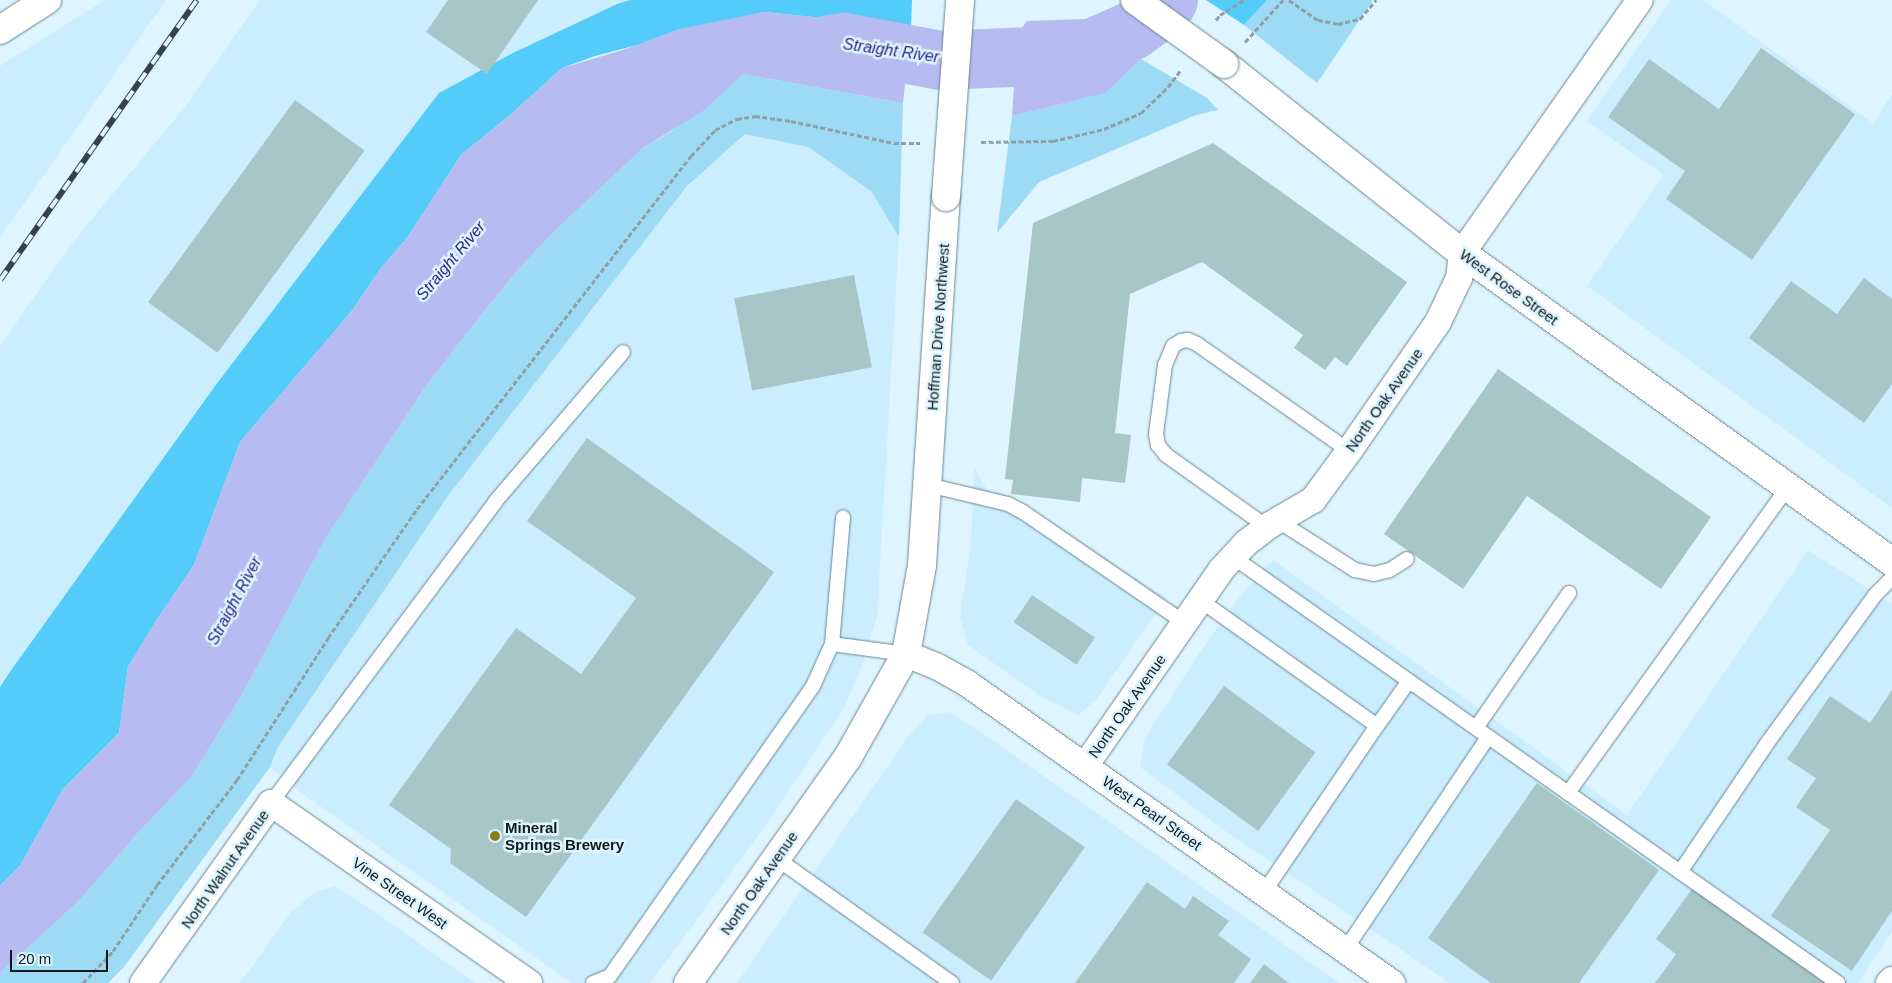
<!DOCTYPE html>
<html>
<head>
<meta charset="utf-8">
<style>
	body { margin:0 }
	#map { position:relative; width:1892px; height:983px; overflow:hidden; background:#def4fe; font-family:Helvetica,sans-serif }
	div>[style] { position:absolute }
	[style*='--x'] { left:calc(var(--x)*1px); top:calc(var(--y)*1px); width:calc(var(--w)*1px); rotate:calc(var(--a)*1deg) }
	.built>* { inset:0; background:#caeefe }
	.green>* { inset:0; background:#9ddbf5 }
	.forest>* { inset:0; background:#53ccfa }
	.water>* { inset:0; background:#b6bcf1 }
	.river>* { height:59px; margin:-29.5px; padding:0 29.5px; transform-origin:29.5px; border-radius:29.5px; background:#b6bcf1 }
	.building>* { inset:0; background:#a7c6c7; transform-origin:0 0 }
	.path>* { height:3px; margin-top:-1.5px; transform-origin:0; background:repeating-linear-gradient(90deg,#8fa0a8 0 5px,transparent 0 7.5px) }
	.roads { filter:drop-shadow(0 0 1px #6b848f) drop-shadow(0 0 1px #6b848f) }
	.service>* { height:14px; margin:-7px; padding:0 7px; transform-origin:7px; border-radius:7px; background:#fff }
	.minor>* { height:26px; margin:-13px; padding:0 13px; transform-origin:13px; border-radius:13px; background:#fff }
	.tertiary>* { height:28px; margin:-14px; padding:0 14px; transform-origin:14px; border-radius:14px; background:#fff }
	.secondary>* { height:28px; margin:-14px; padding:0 14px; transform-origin:14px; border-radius:14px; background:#fff }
	.rail>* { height:5.5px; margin-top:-2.75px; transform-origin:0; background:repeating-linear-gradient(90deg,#def4fe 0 11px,#374248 0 22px); box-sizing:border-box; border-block:1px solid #374248 }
	.bridges { filter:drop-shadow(0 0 1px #6b848f) drop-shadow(0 0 1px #6b848f) }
	.secondary-bridge>* { height:28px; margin:-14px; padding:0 14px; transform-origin:14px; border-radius:14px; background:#fff }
	.dots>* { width:14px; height:14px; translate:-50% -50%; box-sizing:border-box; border:2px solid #def4fe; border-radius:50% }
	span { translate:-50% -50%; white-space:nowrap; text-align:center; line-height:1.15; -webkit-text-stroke:5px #def4fe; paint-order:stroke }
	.street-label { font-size:15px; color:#10191e }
	.poi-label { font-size:15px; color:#10191e; font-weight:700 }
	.left { translate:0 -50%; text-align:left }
	.water-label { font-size:16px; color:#2e2586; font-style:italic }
	.scale { position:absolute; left:10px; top:950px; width:98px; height:22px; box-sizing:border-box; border:2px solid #10191e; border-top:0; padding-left:6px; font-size:15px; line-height:18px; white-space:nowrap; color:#10191e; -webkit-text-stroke:4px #def4fe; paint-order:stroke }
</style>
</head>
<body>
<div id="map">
	<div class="built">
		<i style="clip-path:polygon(105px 0,166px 0,0 238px,0 66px)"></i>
		<i style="clip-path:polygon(260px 0,630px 0,617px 4px,513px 53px,0 687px,0 346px,72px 243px,184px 108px)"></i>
		<i style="clip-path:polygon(1671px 0,1703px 0,1873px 123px,1892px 94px,1892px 508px,1587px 286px,1664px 175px,1587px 121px)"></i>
		<i style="clip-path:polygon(745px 134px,808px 147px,871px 191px,899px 237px,877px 616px,862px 665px,845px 706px,761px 832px,650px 983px,572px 983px,303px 794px,270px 767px,278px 747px,448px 496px,687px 186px)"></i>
		<i style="clip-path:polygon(974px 467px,987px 490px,1045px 517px,1166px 598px,1096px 700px,1078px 715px,1042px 697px,968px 645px,960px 617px,971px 545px)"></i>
		<i style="clip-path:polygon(1808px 550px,1892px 604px,1892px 932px,1858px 983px,1450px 983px,1221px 828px,1140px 767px,1145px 738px,1198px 655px,1238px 598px,1273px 560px,1627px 815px)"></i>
		<i style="clip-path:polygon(949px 712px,978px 730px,1339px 983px,737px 983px,910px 734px,927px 716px)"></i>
		<i style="clip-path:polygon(335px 886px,375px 912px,475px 983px,240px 983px,292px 911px,316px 892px)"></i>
	</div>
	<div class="green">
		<i style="clip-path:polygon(1267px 0,1373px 0,1317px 83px,1244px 25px)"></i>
		<i style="clip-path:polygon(1141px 59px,1207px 98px,1218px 110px,1196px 115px,1039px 182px,997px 233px,1012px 116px,1106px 93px)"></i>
		<i style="clip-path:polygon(743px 74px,903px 103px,899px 237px,871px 191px,808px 147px,745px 134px,687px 186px,448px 496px,278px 747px,270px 767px,124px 967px,108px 983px,0 983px,0 973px,78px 902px,138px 833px,192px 776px,243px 693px,327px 536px,424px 389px,481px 315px,518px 270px,553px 233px,643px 148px,672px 131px)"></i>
	</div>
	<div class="forest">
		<i style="clip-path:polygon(630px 0,912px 0,911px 27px,764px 12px,595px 56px,562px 68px,510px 115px,461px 155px,407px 238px,381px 268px,351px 312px,240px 442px,194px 565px,156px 621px,128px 667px,119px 733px,63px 789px,20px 866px,0 886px,0 687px,12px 669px,215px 386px,439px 93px,513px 53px,617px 4px)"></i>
		<i style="clip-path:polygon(1206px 0,1267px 0,1244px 25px)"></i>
	</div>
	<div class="water">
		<i style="clip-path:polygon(764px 12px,911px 27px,903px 103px,743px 74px,703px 111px,643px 148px,553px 233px,518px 270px,481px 315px,424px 389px,327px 536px,243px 693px,192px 776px,138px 833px,78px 902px,0 973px,0 886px,20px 866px,63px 789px,119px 733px,128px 667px,156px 621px,194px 565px,240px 442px,351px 312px,381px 268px,407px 238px,461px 155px,510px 115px,562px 68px,626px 49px,679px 29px)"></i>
		<i style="clip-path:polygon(1084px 19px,1141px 59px,1106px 93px,1012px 116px,1018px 33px,1027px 21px)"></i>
	</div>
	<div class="river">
		<i style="--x:829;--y:44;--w:15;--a:-8"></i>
		<i style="--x:844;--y:42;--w:98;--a:10.6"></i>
		<i style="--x:940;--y:60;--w:138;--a:-2.5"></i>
		<i style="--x:1078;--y:54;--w:59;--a:-24"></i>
		<i style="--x:1132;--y:30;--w:36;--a:-36"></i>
		<i style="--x:1161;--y:9;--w:11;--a:-52"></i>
	</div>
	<div class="building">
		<i style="clip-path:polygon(448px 0,538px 0,487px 74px,426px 32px)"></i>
		<i style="clip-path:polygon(1761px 48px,1855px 114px,1752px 260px,1666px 199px,1685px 171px,1608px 117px,1649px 59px,1719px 109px)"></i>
		<i style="left:295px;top:100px;width:86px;height:250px;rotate:36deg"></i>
		<i style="clip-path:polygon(1213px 143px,1407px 282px,1347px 366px,1335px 357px,1325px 370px,1294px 348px,1303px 335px,1202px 262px,1130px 294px,1115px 433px,1131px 435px,1125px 483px,1082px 478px,1080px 502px,1011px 494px,1013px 480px,1005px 479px,1033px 223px)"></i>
		<i style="left:854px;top:275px;width:94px;height:122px;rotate:79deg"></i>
		<i style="clip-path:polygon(1864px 278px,1892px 299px,1892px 384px,1864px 423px,1749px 338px,1791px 281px,1837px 314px)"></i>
		<i style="clip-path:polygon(1498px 369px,1711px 517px,1661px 589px,1527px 496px,1463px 589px,1384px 534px)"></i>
		<i style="clip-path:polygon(587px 438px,774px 572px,526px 917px,450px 863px,451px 849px,389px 805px,516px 628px,581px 674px,636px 598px,527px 521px)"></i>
		<i style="left:1032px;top:595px;width:76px;height:33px;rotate:34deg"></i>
		<i style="left:1224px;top:686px;width:113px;height:97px;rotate:36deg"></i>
		<i style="clip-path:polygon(1892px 690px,1892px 911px,1852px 971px,1771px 916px,1830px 830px,1796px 807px,1816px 778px,1787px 759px,1830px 696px,1870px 723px)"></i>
		<i style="clip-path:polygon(1537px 783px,1659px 870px,1579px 983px,1491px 983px,1428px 938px)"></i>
		<i style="left:1016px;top:799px;width:84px;height:163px;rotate:35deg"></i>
		<i style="clip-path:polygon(1147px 882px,1185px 909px,1193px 896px,1229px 921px,1218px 935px,1251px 959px,1234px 983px,1075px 983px)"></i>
		<i style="clip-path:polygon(1694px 886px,1825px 983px,1655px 983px,1676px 954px,1656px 939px)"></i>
		<i style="clip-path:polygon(1264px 964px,1289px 983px,1250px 983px)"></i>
	</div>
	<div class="path">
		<i style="--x:1289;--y:0;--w:35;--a:35"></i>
		<i style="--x:1318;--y:20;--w:20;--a:11"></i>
		<i style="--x:1338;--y:24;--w:23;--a:-13"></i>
		<i style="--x:1360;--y:19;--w:25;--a:-50"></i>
		<i style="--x:1216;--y:20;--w:6;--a:-51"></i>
		<i style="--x:1220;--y:15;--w:28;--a:-32"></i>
		<i style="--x:1245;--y:42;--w:57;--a:-47.9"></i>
		<i style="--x:981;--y:142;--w:72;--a:-0.8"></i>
		<i style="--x:1053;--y:141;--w:52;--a:-13.2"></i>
		<i style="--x:1104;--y:129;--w:40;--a:-23.4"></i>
		<i style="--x:1141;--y:113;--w:37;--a:-44"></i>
		<i style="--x:1168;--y:87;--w:21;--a:-53"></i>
		<i style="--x:83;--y:983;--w:44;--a:-46.8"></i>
		<i style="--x:113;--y:951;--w:79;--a:-56.3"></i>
		<i style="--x:157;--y:885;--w:132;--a:-52.7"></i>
		<i style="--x:237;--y:780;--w:169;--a:-57.3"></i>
		<i style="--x:328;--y:638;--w:157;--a:-55.4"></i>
		<i style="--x:417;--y:509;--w:447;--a:-52.2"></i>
		<i style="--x:691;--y:156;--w:35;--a:-47"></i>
		<i style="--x:715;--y:130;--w:25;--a:-27"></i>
		<i style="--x:737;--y:119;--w:18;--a:-9"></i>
		<i style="--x:755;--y:116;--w:36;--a:8"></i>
		<i style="--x:791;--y:121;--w:105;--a:12.1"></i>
		<i style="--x:894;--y:143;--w:26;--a:0"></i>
	</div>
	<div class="roads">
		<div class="service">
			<i style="--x:928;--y:485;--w:82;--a:13.4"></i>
			<i style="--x:1008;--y:504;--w:17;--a:28"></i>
			<i style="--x:1023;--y:512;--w:196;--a:34.4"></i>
			<i style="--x:1277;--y:520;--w:93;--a:32.7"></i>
			<i style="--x:1355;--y:570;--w:19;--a:12"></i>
			<i style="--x:1374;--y:574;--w:16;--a:-14"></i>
			<i style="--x:1390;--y:570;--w:20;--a:-33"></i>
			<i style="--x:1267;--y:527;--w:124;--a:-144.5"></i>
			<i style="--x:1166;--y:455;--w:13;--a:-129"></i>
			<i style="--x:1158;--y:445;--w:11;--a:-100"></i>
			<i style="--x:1156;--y:434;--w:70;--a:-82.6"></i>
			<i style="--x:1165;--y:365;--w:21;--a:-67"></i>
			<i style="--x:1173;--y:346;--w:9;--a:-32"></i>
			<i style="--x:1181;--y:341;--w:7;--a:-8"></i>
			<i style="--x:1188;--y:340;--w:10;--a:24"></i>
			<i style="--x:1197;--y:344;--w:186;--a:35.1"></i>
			<i style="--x:1233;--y:557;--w:740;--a:35.15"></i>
			<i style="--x:1200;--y:600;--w:217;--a:35.4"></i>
			<i style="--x:1377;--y:726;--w:55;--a:-54.6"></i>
			<i style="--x:832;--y:644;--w:127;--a:-85"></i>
			<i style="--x:1476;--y:728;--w:164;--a:-55.4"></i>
			<i style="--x:1568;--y:793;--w:377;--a:-54.3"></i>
			<i style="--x:271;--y:803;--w:375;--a:-53.3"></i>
			<i style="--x:495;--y:502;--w:197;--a:-49.5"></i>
			<i style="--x:776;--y:858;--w:216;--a:35.4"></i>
			<i style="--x:1680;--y:872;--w:157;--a:-55.9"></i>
			<i style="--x:1768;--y:742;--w:183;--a:-53.9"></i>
			<i style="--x:1876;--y:594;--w:23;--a:-45"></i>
			<i style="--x:1264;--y:892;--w:201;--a:-55.8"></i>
			<i style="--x:1345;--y:950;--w:257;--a:-56.1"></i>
			<i style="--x:593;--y:983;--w:18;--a:-22"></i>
			<i style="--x:610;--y:976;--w:354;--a:-55"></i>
			<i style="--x:813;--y:686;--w:46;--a:-65.7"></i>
			<i style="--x:832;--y:644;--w:75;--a:7.7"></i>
		</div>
		<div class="minor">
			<i style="--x:906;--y:654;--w:32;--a:22"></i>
			<i style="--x:936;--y:666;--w:37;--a:29"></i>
			<i style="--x:968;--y:684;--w:519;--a:35.19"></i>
			<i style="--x:1085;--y:766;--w:239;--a:-55.2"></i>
			<i style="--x:1221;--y:570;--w:37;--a:-47"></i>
			<i style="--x:1246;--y:543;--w:30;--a:-37"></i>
			<i style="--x:1270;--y:525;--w:50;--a:-30.2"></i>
			<i style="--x:1313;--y:500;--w:61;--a:-53.7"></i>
			<i style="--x:1349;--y:451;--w:157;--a:-55.4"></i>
			<i style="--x:1438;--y:322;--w:49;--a:-64.5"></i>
			<i style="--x:1459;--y:278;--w:25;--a:-83"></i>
			<i style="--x:1462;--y:253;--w:309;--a:-54.9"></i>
			<i style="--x:143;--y:983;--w:221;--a:-54.6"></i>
			<i style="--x:271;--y:803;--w:315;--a:34.9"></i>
		</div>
		<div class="tertiary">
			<i style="--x:0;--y:30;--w:56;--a:-32.6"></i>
			<i style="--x:1890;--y:983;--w:3;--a:-45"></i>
		</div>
		<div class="secondary">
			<i style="--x:1224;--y:64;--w:304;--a:38.5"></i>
			<i style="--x:1462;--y:253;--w:530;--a:35.7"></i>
			<i style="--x:688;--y:983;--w:277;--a:-54.7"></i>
			<i style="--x:848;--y:757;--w:118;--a:-60.6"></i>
			<i style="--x:906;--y:654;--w:90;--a:-79.8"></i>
			<i style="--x:922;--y:565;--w:369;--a:-86.3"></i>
		</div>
	</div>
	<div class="rail">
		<i style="--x:0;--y:280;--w:342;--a:-54.9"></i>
	</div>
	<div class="bridges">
		<div class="secondary-bridge">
			<i style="--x:1135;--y:0;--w:110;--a:35.7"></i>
			<i style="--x:946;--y:197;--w:197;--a:-85.9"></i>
		</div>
	</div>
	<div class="dots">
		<i style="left:495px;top:836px;background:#8e791e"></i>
	</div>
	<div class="street-label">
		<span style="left:1509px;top:287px;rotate:36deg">West Rose Street</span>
		<span style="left:938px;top:327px;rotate:-86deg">Hoffman Drive Northwest</span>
		<span style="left:1384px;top:400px;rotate:-55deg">North Oak Avenue</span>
		<span style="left:1127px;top:706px;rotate:-55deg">North Oak Avenue</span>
		<span style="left:1152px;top:813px;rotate:35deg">West Pearl Street</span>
		<span style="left:225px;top:869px;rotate:-55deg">North Walnut Avenue</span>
		<span style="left:759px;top:883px;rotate:-55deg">North Oak Avenue</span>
		<span style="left:400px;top:893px;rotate:35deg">Vine Street West</span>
	</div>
	<div class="poi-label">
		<span class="left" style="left:505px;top:836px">Mineral<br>Springs Brewery</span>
	</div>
	<div class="water-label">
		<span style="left:891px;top:51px;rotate:8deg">Straight River</span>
		<span style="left:451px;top:261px;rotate:-50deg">Straight River</span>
		<span style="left:235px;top:601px;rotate:-62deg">Straight River</span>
	</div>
	<div class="scale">20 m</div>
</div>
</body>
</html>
